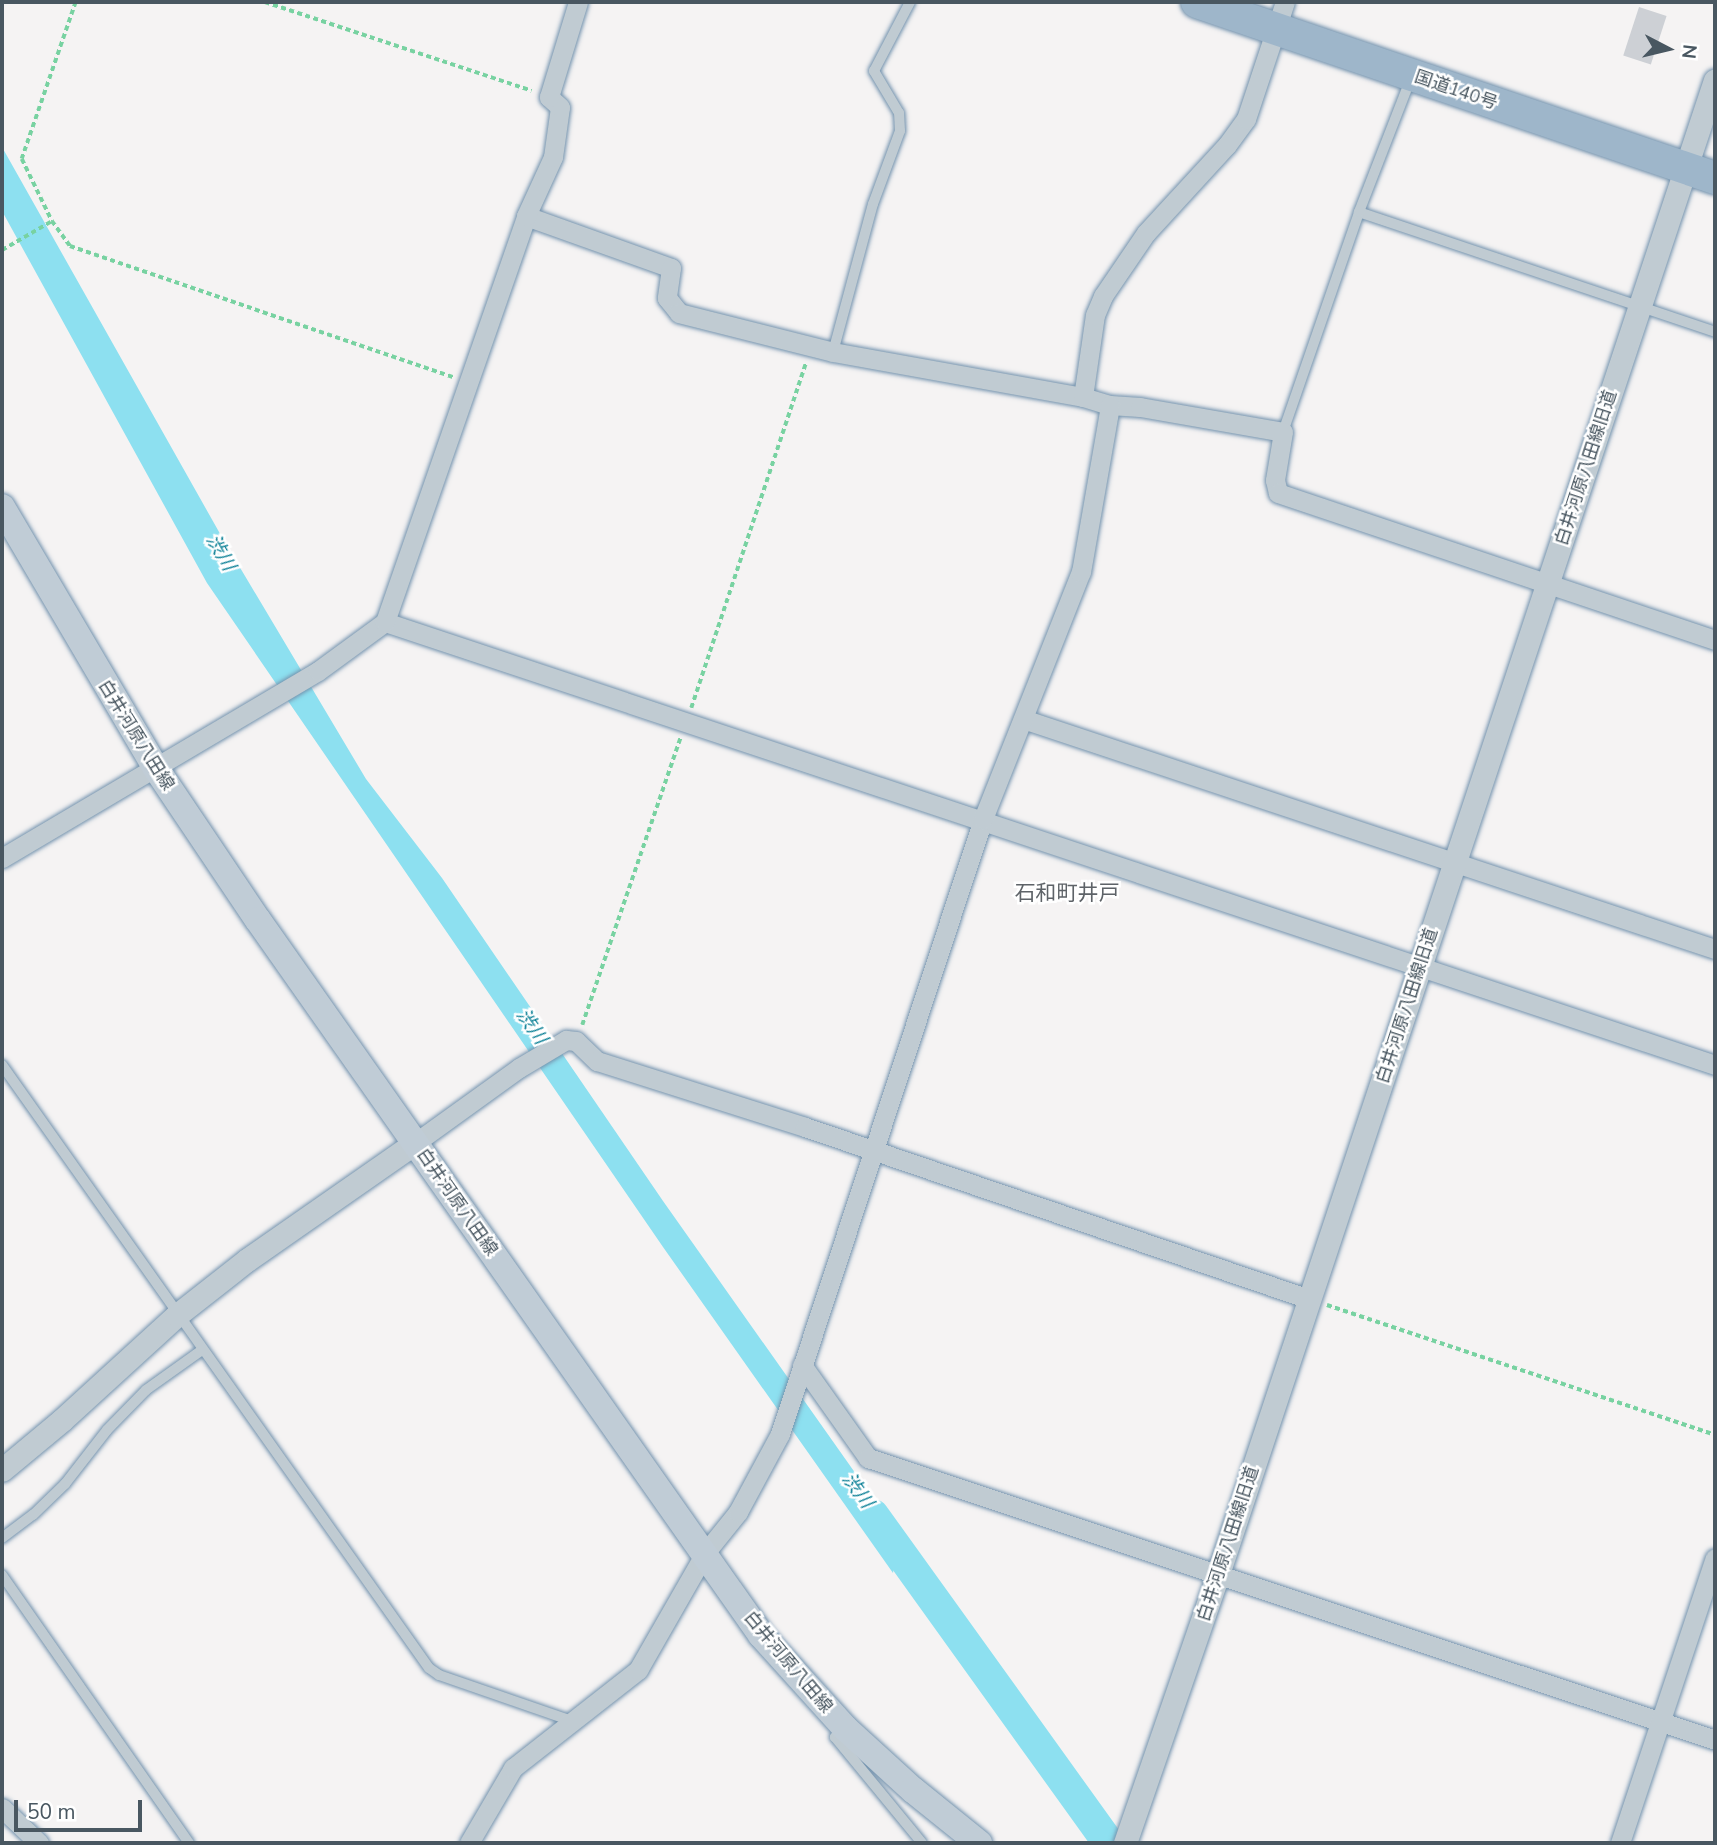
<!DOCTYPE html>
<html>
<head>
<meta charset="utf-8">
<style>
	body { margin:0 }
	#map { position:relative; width:1717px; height:1845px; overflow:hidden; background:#f5f3f3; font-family:"Nunito Sans","Noto Sans JP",sans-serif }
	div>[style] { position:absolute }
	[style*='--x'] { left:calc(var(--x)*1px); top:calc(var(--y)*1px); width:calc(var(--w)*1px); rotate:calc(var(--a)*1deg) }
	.water>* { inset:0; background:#8de0f0 }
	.river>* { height:32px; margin:-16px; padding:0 16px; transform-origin:16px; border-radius:16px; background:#8de0f0 }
	.building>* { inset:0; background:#cdd0d5; transform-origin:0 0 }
	.path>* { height:3.5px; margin-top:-1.75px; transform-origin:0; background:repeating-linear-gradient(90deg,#78d2a1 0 5px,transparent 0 8.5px) }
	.roads { filter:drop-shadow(0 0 2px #7493ae) drop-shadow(0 0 2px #7493ae) }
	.service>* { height:10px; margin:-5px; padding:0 5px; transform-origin:5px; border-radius:5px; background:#c0cbd2 }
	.minor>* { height:19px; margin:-9.5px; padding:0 9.5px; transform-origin:9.5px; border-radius:9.5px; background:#c0cbd2 }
	.tertiary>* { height:23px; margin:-11.5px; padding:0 11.5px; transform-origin:11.5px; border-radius:11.5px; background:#c0cbd2 }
	.secondary>* { height:26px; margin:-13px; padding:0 13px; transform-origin:13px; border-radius:13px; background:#c0ccd6 }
	.trunk>* { height:32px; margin:-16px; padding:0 16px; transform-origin:16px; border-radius:16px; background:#9eb6ca }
	span { translate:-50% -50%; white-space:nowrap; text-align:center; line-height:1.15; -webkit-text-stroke:5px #fff; paint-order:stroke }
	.street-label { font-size:18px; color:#495761 }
	.water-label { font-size:19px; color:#097f95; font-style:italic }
	.quarter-label { font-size:21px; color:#5e6368 }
	.frame { position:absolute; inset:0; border:4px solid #495761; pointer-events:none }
	.north { position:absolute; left:1633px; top:14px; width:70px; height:70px; -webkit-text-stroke:5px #fff; paint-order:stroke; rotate:97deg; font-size:19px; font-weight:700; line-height:28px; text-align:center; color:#495761 }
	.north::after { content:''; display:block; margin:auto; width:24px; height:32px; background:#495761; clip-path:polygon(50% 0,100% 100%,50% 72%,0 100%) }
	.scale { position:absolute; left:14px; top:1800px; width:128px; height:32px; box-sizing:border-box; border:4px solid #495761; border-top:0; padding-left:9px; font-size:21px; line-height:24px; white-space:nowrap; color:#495761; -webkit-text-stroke:5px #fff; paint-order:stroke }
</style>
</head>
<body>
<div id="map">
	<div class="water">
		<i style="clip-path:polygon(2px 147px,223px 539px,366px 779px,442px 878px,663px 1201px,899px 1535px,893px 1573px,663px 1247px,207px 583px,2px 211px)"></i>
	</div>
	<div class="river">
		<i style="--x:873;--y:1515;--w:404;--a:54.3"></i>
	</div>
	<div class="building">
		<i style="left:1639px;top:7px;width:29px;height:51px;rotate:18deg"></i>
	</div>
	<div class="path">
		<i style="--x:76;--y:2;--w:166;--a:109"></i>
		<i style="--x:22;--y:159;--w:69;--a:64.2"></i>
		<i style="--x:52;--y:221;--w:31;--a:54"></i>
		<i style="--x:70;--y:246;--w:405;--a:18.9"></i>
		<i style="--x:265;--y:2;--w:281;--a:18.4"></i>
		<i style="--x:2;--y:250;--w:58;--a:-30.1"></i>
		<i style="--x:691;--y:708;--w:364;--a:-71.6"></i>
		<i style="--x:582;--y:1025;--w:303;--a:-71.1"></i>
		<i style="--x:1327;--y:1305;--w:409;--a:18.5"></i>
	</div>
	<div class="roads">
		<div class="service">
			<i style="--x:1359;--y:212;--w:376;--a:18.6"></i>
			<i style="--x:833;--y:352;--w:153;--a:-74.9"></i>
			<i style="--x:873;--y:204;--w:78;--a:-69.7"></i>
			<i style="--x:900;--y:131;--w:18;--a:-93"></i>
			<i style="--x:899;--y:113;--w:49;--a:-120.8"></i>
			<i style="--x:874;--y:71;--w:78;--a:-62.4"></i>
			<i style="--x:1283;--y:432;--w:233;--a:-70.9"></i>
			<i style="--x:1359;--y:212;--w:144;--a:-68.8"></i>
			<i style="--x:2;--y:1065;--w:739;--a:54.7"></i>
			<i style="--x:429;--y:1668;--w:12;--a:35"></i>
			<i style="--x:439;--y:1675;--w:141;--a:19.1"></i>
			<i style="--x:2;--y:1538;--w:39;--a:-37"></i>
			<i style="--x:33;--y:1515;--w:45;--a:-44.1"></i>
			<i style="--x:65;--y:1484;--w:68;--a:-52.1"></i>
			<i style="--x:107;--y:1430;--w:56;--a:-45.7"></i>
			<i style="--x:146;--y:1390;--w:69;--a:-35.5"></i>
			<i style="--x:2;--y:1575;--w:327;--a:55.1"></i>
			<i style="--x:844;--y:1728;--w:13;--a:135"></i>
			<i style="--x:835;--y:1737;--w:137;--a:50.6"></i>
		</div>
		<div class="minor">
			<i style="--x:526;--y:216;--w:154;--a:19.7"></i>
			<i style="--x:671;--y:268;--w:30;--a:98"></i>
			<i style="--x:667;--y:298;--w:19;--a:51"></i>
			<i style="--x:679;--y:313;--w:159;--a:14.2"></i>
			<i style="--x:833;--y:352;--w:254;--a:10.2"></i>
			<i style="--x:1083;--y:397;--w:28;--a:17"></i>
			<i style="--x:1110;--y:405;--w:30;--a:4"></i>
			<i style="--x:1140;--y:407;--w:145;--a:9.9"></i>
			<i style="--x:1283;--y:432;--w:49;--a:99.5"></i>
			<i style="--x:1275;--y:480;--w:13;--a:77"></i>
			<i style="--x:1278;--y:493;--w:461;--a:18.6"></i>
			<i style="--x:1083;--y:397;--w:83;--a:-81.7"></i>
			<i style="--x:1095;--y:315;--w:21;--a:-67"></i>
			<i style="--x:1103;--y:296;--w:76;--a:-55.7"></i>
			<i style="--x:1146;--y:233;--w:120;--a:-47.4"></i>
			<i style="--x:1227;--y:145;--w:32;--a:-54"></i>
			<i style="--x:1246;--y:119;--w:123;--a:-71.6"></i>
			<i style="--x:385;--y:622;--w:1402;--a:18.42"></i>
			<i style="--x:1023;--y:719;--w:729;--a:18.39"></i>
			<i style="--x:2;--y:858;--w:367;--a:-30.6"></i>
			<i style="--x:318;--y:671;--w:83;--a:-36.2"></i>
			<i style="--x:385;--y:622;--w:430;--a:-70.8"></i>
			<i style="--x:526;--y:216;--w:65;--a:-65.4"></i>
			<i style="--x:553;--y:157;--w:50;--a:-82"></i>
			<i style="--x:560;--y:107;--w:15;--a:-138"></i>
			<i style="--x:549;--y:97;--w:99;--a:-73"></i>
			<i style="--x:415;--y:1143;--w:128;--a:-35.8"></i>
			<i style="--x:519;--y:1068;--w:55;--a:-30.8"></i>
			<i style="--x:566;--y:1040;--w:10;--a:6"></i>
			<i style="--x:576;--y:1041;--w:29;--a:44"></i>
			<i style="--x:597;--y:1061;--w:218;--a:17.6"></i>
			<i style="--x:805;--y:1127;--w:533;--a:18.84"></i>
			<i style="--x:802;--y:1365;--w:114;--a:54.6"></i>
			<i style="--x:868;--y:1458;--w:893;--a:18.41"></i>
			<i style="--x:2;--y:1808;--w:51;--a:43.4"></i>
			<i style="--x:469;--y:1843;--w:87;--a:-59.6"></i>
			<i style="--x:513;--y:1768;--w:159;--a:-38.1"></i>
			<i style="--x:638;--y:1670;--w:135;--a:-60.2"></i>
			<i style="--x:705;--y:1553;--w:53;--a:-51.2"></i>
			<i style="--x:738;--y:1512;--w:89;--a:-61.7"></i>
			<i style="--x:780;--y:1434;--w:648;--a:-71.73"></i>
			<i style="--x:983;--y:819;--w:266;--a:-68.4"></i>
			<i style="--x:1081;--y:572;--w:169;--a:-80.1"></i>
			<i style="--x:1620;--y:1843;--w:300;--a:-71.6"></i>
		</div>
		<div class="tertiary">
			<i style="--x:2;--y:1470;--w:78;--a:-39.8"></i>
			<i style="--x:62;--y:1420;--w:156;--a:-42.4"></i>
			<i style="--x:177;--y:1315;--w:89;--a:-38.2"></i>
			<i style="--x:247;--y:1260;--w:205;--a:-34.9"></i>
			<i style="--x:1125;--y:1843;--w:285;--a:-70.9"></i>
			<i style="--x:1218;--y:1574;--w:1574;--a:-71.6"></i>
		</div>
		<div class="secondary">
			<i style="--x:2;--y:507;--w:302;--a:59.5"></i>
			<i style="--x:155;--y:767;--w:184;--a:56.1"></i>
			<i style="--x:258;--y:920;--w:874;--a:54.87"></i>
			<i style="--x:761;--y:1635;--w:125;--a:47.9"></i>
			<i style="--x:845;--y:1728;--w:92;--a:42.4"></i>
			<i style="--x:913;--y:1790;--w:85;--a:38.8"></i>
		</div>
		<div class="trunk">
			<i style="--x:1197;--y:2;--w:547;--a:18.77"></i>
		</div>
	</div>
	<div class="street-label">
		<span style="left:1456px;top:90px;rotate:19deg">国道140号</span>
		<span style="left:1586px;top:468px;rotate:-72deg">白井河原八田線旧道</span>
		<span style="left:136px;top:735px;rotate:58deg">白井河原八田線</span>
		<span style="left:1407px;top:1006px;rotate:-72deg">白井河原八田線旧道</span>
		<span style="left:457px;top:1202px;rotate:55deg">白井河原八田線</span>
		<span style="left:1228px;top:1544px;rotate:-72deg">白井河原八田線旧道</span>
		<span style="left:788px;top:1662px;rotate:50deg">白井河原八田線</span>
	</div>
	<div class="water-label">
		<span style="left:220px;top:553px;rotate:60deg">渋川</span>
		<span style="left:531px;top:1027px;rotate:55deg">渋川</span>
		<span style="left:857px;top:1491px;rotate:54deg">渋川</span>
	</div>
	<div class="quarter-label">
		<span style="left:1067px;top:893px">石和町井戸</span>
	</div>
	<div class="frame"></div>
	<div class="north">N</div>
	<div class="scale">50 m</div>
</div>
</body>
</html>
